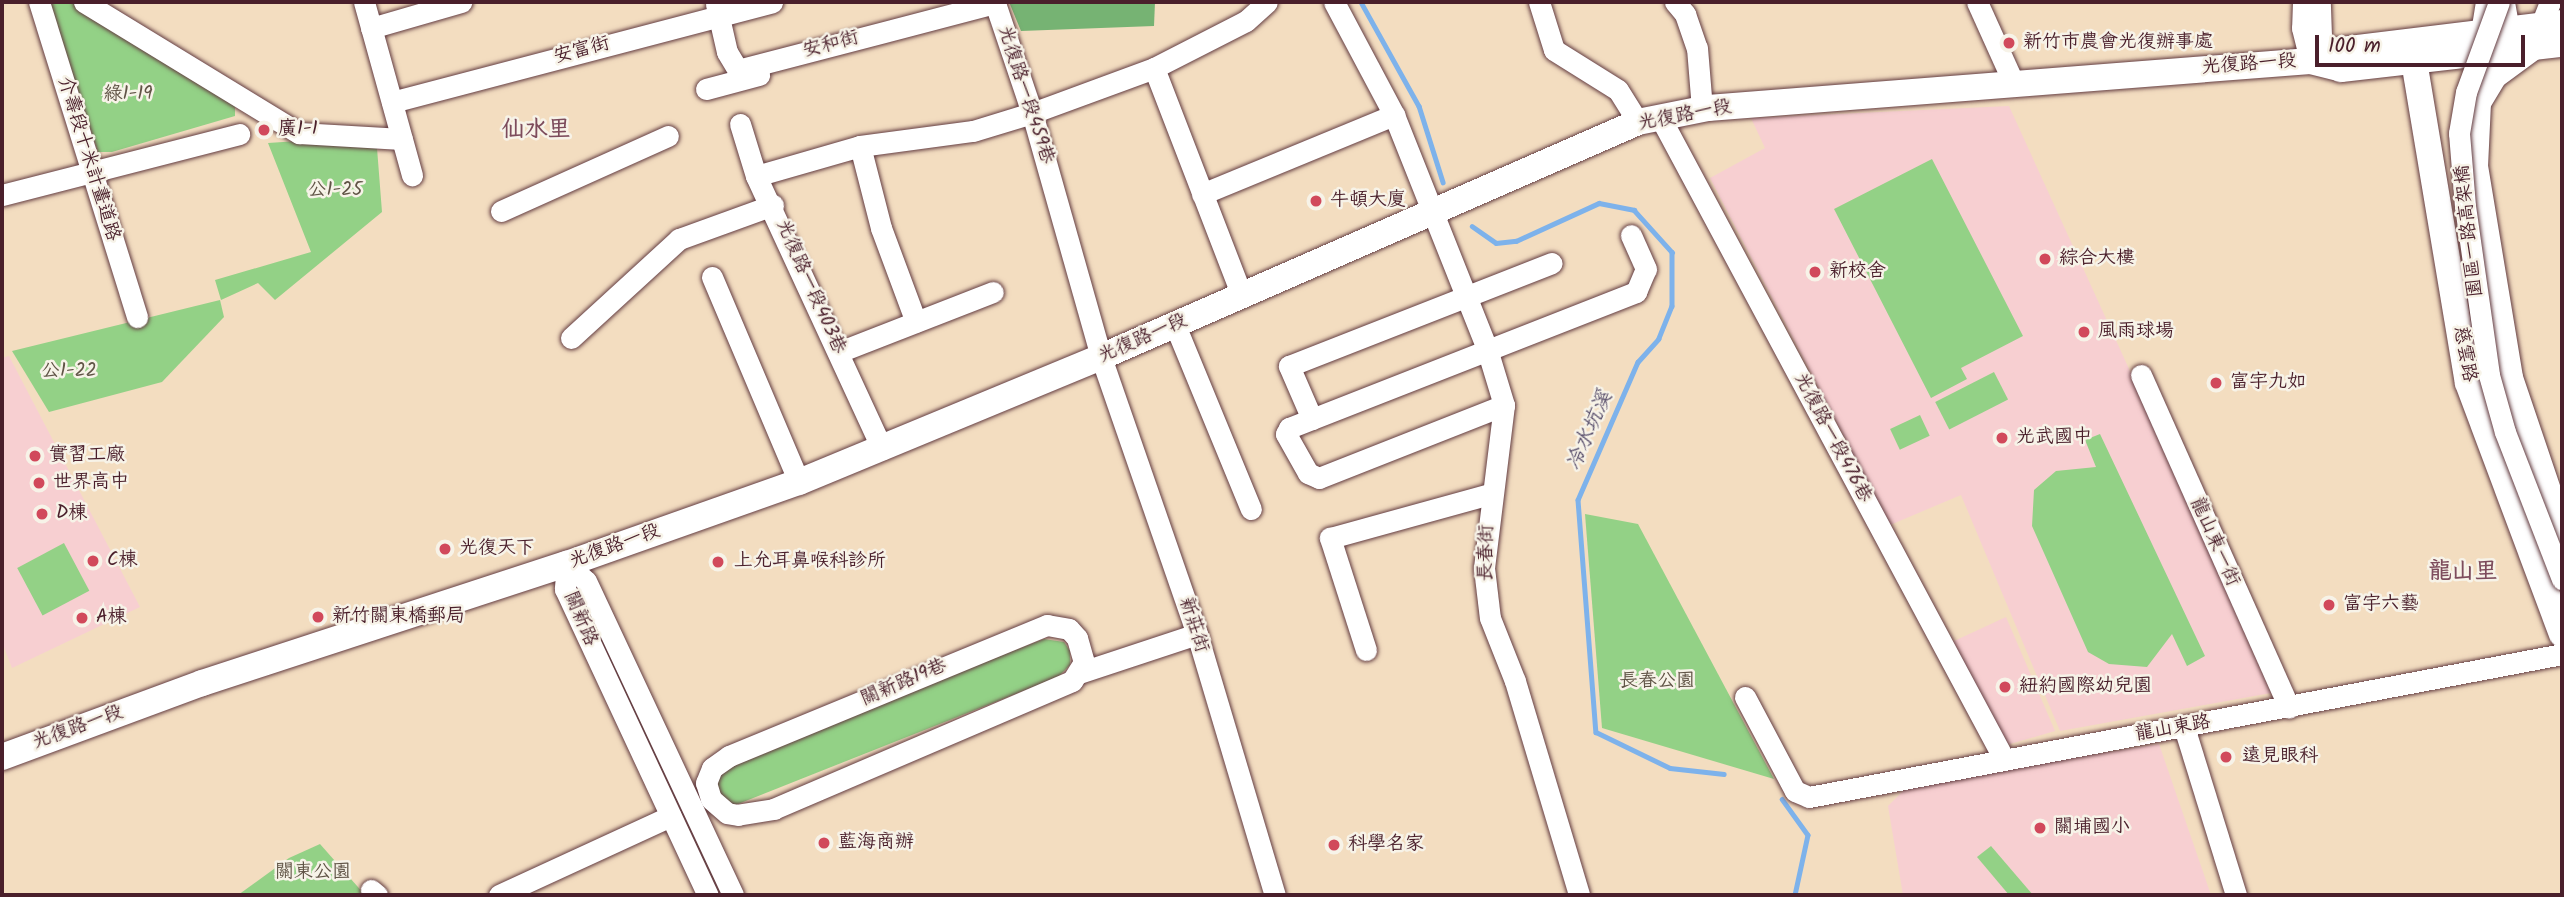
<!DOCTYPE html>
<html>
<head>
<meta charset="utf-8">
<style>
	body { margin:0 }
	#map { position:relative; width:2564px; height:897px; overflow:hidden; background:#f3ddc0; font-family:Kalam,"LXGW WenKai TC",sans-serif }
	div>[style] { position:absolute }
	[style*='--x'] { left:calc(var(--x)*1px); top:calc(var(--y)*1px); width:calc(var(--w)*1px); rotate:calc(var(--a)*1deg) }
	.built>* { inset:0; background:#f7cfd1 }
	.green>* { inset:0; background:#93d186; transform-origin:0 0 }
	.forest>* { inset:0; background:#76b373 }
	.stream>* { height:4.5px; margin:-2.25px; padding:0 2.25px; transform-origin:2.25px; border-radius:2.25px; background:#7db2eb }
	.roads { filter:drop-shadow(0 0 2px #633c41) drop-shadow(0 0 2px #633c41) }
	.minor>* { height:21px; margin:-10.5px; padding:0 10.5px; transform-origin:10.5px; border-radius:10.5px; background:#fff }
	.major>* { height:26px; margin:-13px; padding:0 13px; transform-origin:13px; border-radius:13px; background:#fff }
	.bridges { filter:drop-shadow(0 0 2px #633c41) drop-shadow(0 0 2px #633c41) }
	.minor-bridge>* { height:21px; margin:-10.5px; padding:0 10.5px; transform-origin:10.5px; border-radius:10.5px; background:#fff }
	.dots>* { width:19px; height:19px; translate:-50% -50%; box-sizing:border-box; border:4px solid #f7f3e8; border-radius:50% }
	span { translate:-50% -50%; white-space:nowrap; text-align:center; line-height:1.15; -webkit-text-stroke:5px #f7f3e8; paint-order:stroke }
	.poi-label { font-size:19px; color:#4a1f2b }
	.left { translate:0 -50%; text-align:left }
	.street-label { font-size:19px; color:#4a1f2b }
	.park-label { font-size:19px; color:#605446 }
	.water-label { font-size:21px; color:#5c526e; font-style:italic }
	.quarter-label { font-size:23px; color:#7d4c5c; font-weight:700 }
	.frame { position:absolute; inset:0; border:4px solid #4a1f2b; pointer-events:none }
	.scale { position:absolute; left:2315px; top:35px; width:210px; height:32px; box-sizing:border-box; border:4px solid #4a1f2b; border-top:0; padding-left:9px; font-size:21px; line-height:24px; white-space:nowrap; color:#4a1f2b; -webkit-text-stroke:5px #f7f3e8; paint-order:stroke }
</style>
</head>
<body>
<div id="map">
	<div class="built">
		<i style="clip-path:polygon(2009px 106px,2135px 382px,2271px 693px,2060px 731px,1961px 495px,1890px 525px,1710px 178px,1765px 148px,1751px 118px)"></i>
		<i style="clip-path:polygon(9px 356px,140px 607px,12px 668px,2px 642px,2px 358px)"></i>
		<i style="clip-path:polygon(2006px 617px,2055px 731px,2003px 746px,1952px 642px)"></i>
		<i style="clip-path:polygon(2159px 744px,2211px 895px,1903px 895px,1888px 806px,1909px 785px)"></i>
	</div>
	<div class="green">
		<i style="clip-path:polygon(48px 2px,75px 2px,235px 104px,235px 116px,112px 152px,98px 152px)"></i>
		<i style="clip-path:polygon(298px 141px,377px 148px,382px 212px,275px 300px,258px 283px,221px 300px,215px 280px,311px 252px,268px 143px)"></i>
		<i style="clip-path:polygon(1932px 159px,2023px 336px,1961px 368px,1967px 379px,1931px 398px,1834px 209px)"></i>
		<i style="clip-path:polygon(220px 300px,224px 317px,162px 382px,49px 412px,12px 351px)"></i>
		<i style="left:1994px;top:372px;width:31px;height:66px;rotate:63deg"></i>
		<i style="left:1920px;top:415px;width:23px;height:33px;rotate:65deg"></i>
		<i style="clip-path:polygon(2100px 434px,2205px 656px,2187px 666px,2172px 634px,2147px 667px,2109px 664px,2088px 652px,2032px 526px,2034px 490px,2056px 471px,2096px 467px,2085px 440px)"></i>
		<i style="clip-path:polygon(1585px 514px,1638px 524px,1774px 779px,1602px 728px)"></i>
		<i style="left:64px;top:543px;width:54px;height:53px;rotate:62deg"></i>
		<i style="clip-path:polygon(1044px 639px,1064px 642px,1070px 651px,1070px 665px,1058px 677px,738px 804px,725px 805px,710px 794px,720px 763px)"></i>
		<i style="clip-path:polygon(320px 844px,365px 895px,238px 895px,289px 858px)"></i>
		<i style="clip-path:polygon(1991px 846px,2033px 895px,2009px 895px,1977px 857px)"></i>
	</div>
	<div class="forest">
		<i style="clip-path:polygon(1009px 2px,1155px 2px,1154px 26px,1021px 31px)"></i>
	</div>
	<div class="stream">
		<i style="--x:1361;--y:2;--w:119;--a:60.9"></i>
		<i style="--x:1419;--y:106;--w:80;--a:72.5"></i>
		<i style="--x:1472;--y:226;--w:29;--a:35"></i>
		<i style="--x:1496;--y:243;--w:20;--a:-6"></i>
		<i style="--x:1516;--y:241;--w:91;--a:-24.6"></i>
		<i style="--x:1599;--y:203;--w:36;--a:11"></i>
		<i style="--x:1634;--y:210;--w:57;--a:47.9"></i>
		<i style="--x:1672;--y:252;--w:54;--a:90"></i>
		<i style="--x:1672;--y:306;--w:35;--a:112"></i>
		<i style="--x:1659;--y:339;--w:31;--a:132"></i>
		<i style="--x:1638;--y:362;--w:150;--a:113.5"></i>
		<i style="--x:1578;--y:500;--w:233;--a:85.6"></i>
		<i style="--x:1596;--y:732;--w:82;--a:25.9"></i>
		<i style="--x:1670;--y:768;--w:54;--a:6.3"></i>
		<i style="--x:1782;--y:799;--w:44;--a:54.2"></i>
		<i style="--x:1808;--y:835;--w:61;--a:102.2"></i>
	</div>
	<div class="roads">
		<div class="minor">
			<i style="--x:39;--y:2;--w:330;--a:72.7"></i>
			<i style="--x:84;--y:2;--w:252;--a:31.4"></i>
			<i style="--x:299;--y:133;--w:103;--a:3.3"></i>
			<i style="--x:364;--y:2;--w:180;--a:74.5"></i>
			<i style="--x:1334;--y:2;--w:128;--a:62"></i>
			<i style="--x:1394;--y:115;--w:252;--a:68.3"></i>
			<i style="--x:1487;--y:349;--w:59;--a:73.1"></i>
			<i style="--x:1504;--y:405;--w:164;--a:97"></i>
			<i style="--x:1484;--y:568;--w:50;--a:83.2"></i>
			<i style="--x:1490;--y:618;--w:68;--a:68.4"></i>
			<i style="--x:1515;--y:681;--w:223;--a:73.3"></i>
			<i style="--x:1539;--y:2;--w:50;--a:72.6"></i>
			<i style="--x:1554;--y:50;--w:75;--a:32"></i>
			<i style="--x:1618;--y:90;--w:38;--a:58"></i>
			<i style="--x:1675;--y:2;--w:16;--a:50"></i>
			<i style="--x:1685;--y:14;--w:36;--a:71"></i>
			<i style="--x:1697;--y:48;--w:61;--a:85.3"></i>
			<i style="--x:1977;--y:2;--w:90;--a:65.7"></i>
			<i style="--x:2303;--y:2;--w:26;--a:92"></i>
			<i style="--x:2302;--y:28;--w:34;--a:76"></i>
			<i style="--x:2504;--y:2;--w:28;--a:80"></i>
			<i style="--x:2509;--y:30;--w:29;--a:38"></i>
			<i style="--x:2532;--y:48;--w:49;--a:-68.6"></i>
			<i style="--x:995;--y:3;--w:116;--a:71.4"></i>
			<i style="--x:1032;--y:113;--w:254;--a:74.2"></i>
			<i style="--x:1101;--y:357;--w:293;--a:70.9"></i>
			<i style="--x:1197;--y:634;--w:272;--a:73.4"></i>
			<i style="--x:716;--y:4;--w:49;--a:77.1"></i>
			<i style="--x:727;--y:52;--w:21;--a:59"></i>
			<i style="--x:738;--y:70;--w:266;--a:-14.6"></i>
			<i style="--x:371;--y:28;--w:94;--a:-16.1"></i>
			<i style="--x:2481;--y:33;--w:31;--a:-81"></i>
			<i style="--x:2310;--y:61;--w:27;--a:-66"></i>
			<i style="--x:2321;--y:36;--w:34;--a:-92"></i>
			<i style="--x:1154;--y:68;--w:242;--a:68.9"></i>
			<i style="--x:706;--y:89;--w:55;--a:-14.8"></i>
			<i style="--x:392;--y:102;--w:393;--a:-14.7"></i>
			<i style="--x:1660;--y:117;--w:728;--a:61.82"></i>
			<i style="--x:740;--y:124;--w:54;--a:72.9"></i>
			<i style="--x:756;--y:176;--w:301;--a:65.2"></i>
			<i style="--x:860;--y:146;--w:85;--a:75.6"></i>
			<i style="--x:881;--y:228;--w:100;--a:69.6"></i>
			<i style="--x:756;--y:176;--w:108;--a:-16.1"></i>
			<i style="--x:860;--y:146;--w:114;--a:-7.6"></i>
			<i style="--x:973;--y:131;--w:62;--a:-17"></i>
			<i style="--x:1032;--y:113;--w:130;--a:-20.2"></i>
			<i style="--x:1154;--y:68;--w:103;--a:-27.1"></i>
			<i style="--x:1246;--y:21;--w:28;--a:-42"></i>
			<i style="--x:1202;--y:194;--w:208;--a:-22.4"></i>
			<i style="--x:2;--y:195;--w:245;--a:-14.4"></i>
			<i style="--x:501;--y:211;--w:183;--a:-24.2"></i>
			<i style="--x:712;--y:277;--w:223;--a:67"></i>
			<i style="--x:1175;--y:325;--w:199;--a:67.6"></i>
			<i style="--x:571;--y:338;--w:147;--a:-42.5"></i>
			<i style="--x:679;--y:239;--w:100;--a:-19.9"></i>
			<i style="--x:839;--y:352;--w:165;--a:-21.3"></i>
			<i style="--x:2141;--y:375;--w:364;--a:66"></i>
			<i style="--x:1504;--y:405;--w:199;--a:158.5"></i>
			<i style="--x:1319;--y:478;--w:12;--a:-156"></i>
			<i style="--x:1308;--y:473;--w:45;--a:-119.4"></i>
			<i style="--x:1286;--y:434;--w:7;--a:-63"></i>
			<i style="--x:1289;--y:428;--w:373;--a:-21.4"></i>
			<i style="--x:1636;--y:292;--w:25;--a:-67"></i>
			<i style="--x:1646;--y:269;--w:37;--a:-114"></i>
			<i style="--x:1312;--y:419;--w:58;--a:-113.5"></i>
			<i style="--x:1289;--y:366;--w:282;--a:-21.4"></i>
			<i style="--x:567;--y:564;--w:25;--a:42"></i>
			<i style="--x:586;--y:581;--w:347;--a:64.9"></i>
			<i style="--x:567;--y:564;--w:25;--a:95"></i>
			<i style="--x:565;--y:589;--w:338;--a:65"></i>
			<i style="--x:1047;--y:625;--w:22;--a:10"></i>
			<i style="--x:1069;--y:629;--w:12;--a:48"></i>
			<i style="--x:1077;--y:638;--w:25;--a:74"></i>
			<i style="--x:1084;--y:662;--w:22;--a:122"></i>
			<i style="--x:1072;--y:681;--w:324;--a:156.8"></i>
			<i style="--x:774;--y:809;--w:36;--a:171"></i>
			<i style="--x:738;--y:815;--w:11;--a:-170"></i>
			<i style="--x:727;--y:813;--w:21;--a:-139"></i>
			<i style="--x:711;--y:799;--w:17;--a:-107"></i>
			<i style="--x:706;--y:783;--w:16;--a:-68"></i>
			<i style="--x:712;--y:768;--w:21;--a:-35"></i>
			<i style="--x:729;--y:756;--w:344;--a:-22.4"></i>
			<i style="--x:1366;--y:650;--w:118;--a:-107.8"></i>
			<i style="--x:1330;--y:538;--w:166;--a:-15.4"></i>
			<i style="--x:1079;--y:673;--w:124;--a:-18.3"></i>
			<i style="--x:1745;--y:697;--w:106;--a:62"></i>
			<i style="--x:1795;--y:791;--w:15;--a:23"></i>
			<i style="--x:1809;--y:797;--w:766;--a:-10.75"></i>
			<i style="--x:2184;--y:727;--w:176;--a:72.8"></i>
			<i style="--x:371;--y:890;--w:8;--a:40"></i>
			<i style="--x:499;--y:895;--w:189;--a:-24.7"></i>
		</div>
		<div class="major">
			<i style="--x:2532;--y:48;--w:47;--a:143.6"></i>
			<i style="--x:2494;--y:76;--w:31;--a:121"></i>
			<i style="--x:2478;--y:103;--w:63;--a:92.7"></i>
			<i style="--x:2475;--y:166;--w:215;--a:80.6"></i>
			<i style="--x:2510;--y:378;--w:163;--a:71.3"></i>
			<i style="--x:2310;--y:61;--w:32;--a:14"></i>
			<i style="--x:2341;--y:69;--w:222;--a:-6.5"></i>
			<i style="--x:2414;--y:61;--w:326;--a:80.5"></i>
			<i style="--x:2468;--y:383;--w:268;--a:69.5"></i>
			<i style="--x:2;--y:757;--w:213;--a:-20.3"></i>
			<i style="--x:202;--y:683;--w:384;--a:-18.1"></i>
			<i style="--x:567;--y:564;--w:246;--a:-19.5"></i>
			<i style="--x:799;--y:482;--w:327;--a:-22.5"></i>
			<i style="--x:1101;--y:357;--w:586;--a:-23.63"></i>
			<i style="--x:1638;--y:122;--w:71;--a:-11.3"></i>
			<i style="--x:1708;--y:108;--w:604;--a:-4.46"></i>
			<i style="--x:2310;--y:61;--w:32;--a:-20"></i>
			<i style="--x:2340;--y:50;--w:224;--a:-6.9"></i>
		</div>
	</div>
	<div class="bridges">
		<div class="minor-bridge">
			<i style="--x:2499;--y:2;--w:96;--a:110.1"></i>
			<i style="--x:2466;--y:92;--w:42;--a:99.7"></i>
			<i style="--x:2459;--y:133;--w:73;--a:85.3"></i>
			<i style="--x:2465;--y:206;--w:171;--a:81.9"></i>
			<i style="--x:2489;--y:375;--w:59;--a:74.3"></i>
			<i style="--x:2505;--y:432;--w:158;--a:68.8"></i>
		</div>
	</div>
	<div class="dots">
		<i style="left:2009px;top:43px;background:#d1495b"></i>
		<i style="left:264px;top:130px;background:#d1495b"></i>
		<i style="left:1316px;top:201px;background:#d1495b"></i>
		<i style="left:2045px;top:259px;background:#d1495b"></i>
		<i style="left:1815px;top:272px;background:#d1495b"></i>
		<i style="left:2084px;top:332px;background:#d1495b"></i>
		<i style="left:2216px;top:383px;background:#d1495b"></i>
		<i style="left:2002px;top:438px;background:#d1495b"></i>
		<i style="left:35px;top:456px;background:#d1495b"></i>
		<i style="left:39px;top:483px;background:#d1495b"></i>
		<i style="left:42px;top:514px;background:#d1495b"></i>
		<i style="left:445px;top:549px;background:#d1495b"></i>
		<i style="left:93px;top:561px;background:#d1495b"></i>
		<i style="left:718px;top:562px;background:#d1495b"></i>
		<i style="left:2329px;top:605px;background:#d1495b"></i>
		<i style="left:318px;top:617px;background:#d1495b"></i>
		<i style="left:82px;top:618px;background:#d1495b"></i>
		<i style="left:2005px;top:687px;background:#d1495b"></i>
		<i style="left:2226px;top:757px;background:#d1495b"></i>
		<i style="left:2040px;top:828px;background:#d1495b"></i>
		<i style="left:824px;top:843px;background:#d1495b"></i>
		<i style="left:1334px;top:845px;background:#d1495b"></i>
	</div>
	<div class="poi-label">
		<span class="left" style="left:2023px;top:43px">新竹市農會光復辦事處</span>
		<span class="left" style="left:278px;top:130px">廣1-1</span>
		<span class="left" style="left:1330px;top:201px">牛頓大廈</span>
		<span class="left" style="left:2059px;top:259px">綜合大樓</span>
		<span class="left" style="left:1829px;top:272px">新校舍</span>
		<span class="left" style="left:2098px;top:332px">風雨球場</span>
		<span class="left" style="left:2230px;top:383px">富宇九如</span>
		<span class="left" style="left:2016px;top:438px">光武國中</span>
		<span class="left" style="left:49px;top:456px">實習工廠</span>
		<span class="left" style="left:53px;top:483px">世界高中</span>
		<span class="left" style="left:56px;top:514px">D棟</span>
		<span class="left" style="left:459px;top:549px">光復天下</span>
		<span class="left" style="left:107px;top:561px">C棟</span>
		<span class="left" style="left:734px;top:562px">上允耳鼻喉科診所</span>
		<span class="left" style="left:2343px;top:605px">富宇六藝</span>
		<span class="left" style="left:332px;top:617px">新竹關東橋郵局</span>
		<span class="left" style="left:96px;top:618px">A棟</span>
		<span class="left" style="left:2019px;top:687px">紐約國際幼兒園</span>
		<span class="left" style="left:2242px;top:757px">遠見眼科</span>
		<span class="left" style="left:2054px;top:828px">關埔國小</span>
		<span class="left" style="left:838px;top:843px">藍海商辦</span>
		<span class="left" style="left:1348px;top:845px">科學名家</span>
	</div>
	<div class="street-label">
		<span style="left:831px;top:45px;rotate:-15deg">安和街</span>
		<span style="left:582px;top:51px;rotate:-15deg">安富街</span>
		<span style="left:2249px;top:65px;rotate:-4deg">光復路一段</span>
		<span style="left:1025px;top:95px;rotate:72deg">光復路一段459巷</span>
		<span style="left:1685px;top:116px;rotate:-11deg">光復路一段</span>
		<span style="left:88px;top:159px;rotate:73deg">介壽段十米計畫道路</span>
		<span style="left:2470px;top:231px;rotate:-96deg">園區一路高架橋</span>
		<span style="left:810px;top:287px;rotate:66deg">光復路一段403巷</span>
		<span style="left:1143px;top:339px;rotate:-24deg">光復路一段</span>
		<span style="left:2464px;top:354px;rotate:80deg">慈雲路</span>
		<span style="left:1832px;top:438px;rotate:62deg">光復路一段476巷</span>
		<span style="left:2214px;top:542px;rotate:66deg">龍山東一街</span>
		<span style="left:615px;top:547px;rotate:-20deg">光復路一段</span>
		<span style="left:1487px;top:553px;rotate:-89deg">長春街</span>
		<span style="left:580px;top:619px;rotate:67deg">關新路</span>
		<span style="left:1193px;top:625px;rotate:72deg">新莊街</span>
		<span style="left:904px;top:683px;rotate:-23deg">關新路19巷</span>
		<span style="left:78px;top:728px;rotate:-20deg">光復路一段</span>
		<span style="left:2173px;top:729px;rotate:-10deg">龍山東路</span>
	</div>
	<div class="park-label">
		<span style="left:128px;top:95px">綠1-19</span>
		<span style="left:335px;top:191px">公1-25</span>
		<span style="left:69px;top:372px">公1-22</span>
		<span style="left:1657px;top:682px">長春公園</span>
		<span style="left:313px;top:873px">關東公園</span>
	</div>
	<div class="water-label">
		<span style="left:1590px;top:431px;rotate:-66deg">冷水坑溪</span>
	</div>
	<div class="quarter-label">
		<span style="left:536px;top:130px">仙水里</span>
		<span style="left:2463px;top:572px">龍山里</span>
	</div>
	<div class="frame"></div>
	<div class="scale">100 m</div>
</div>
</body>
</html>
